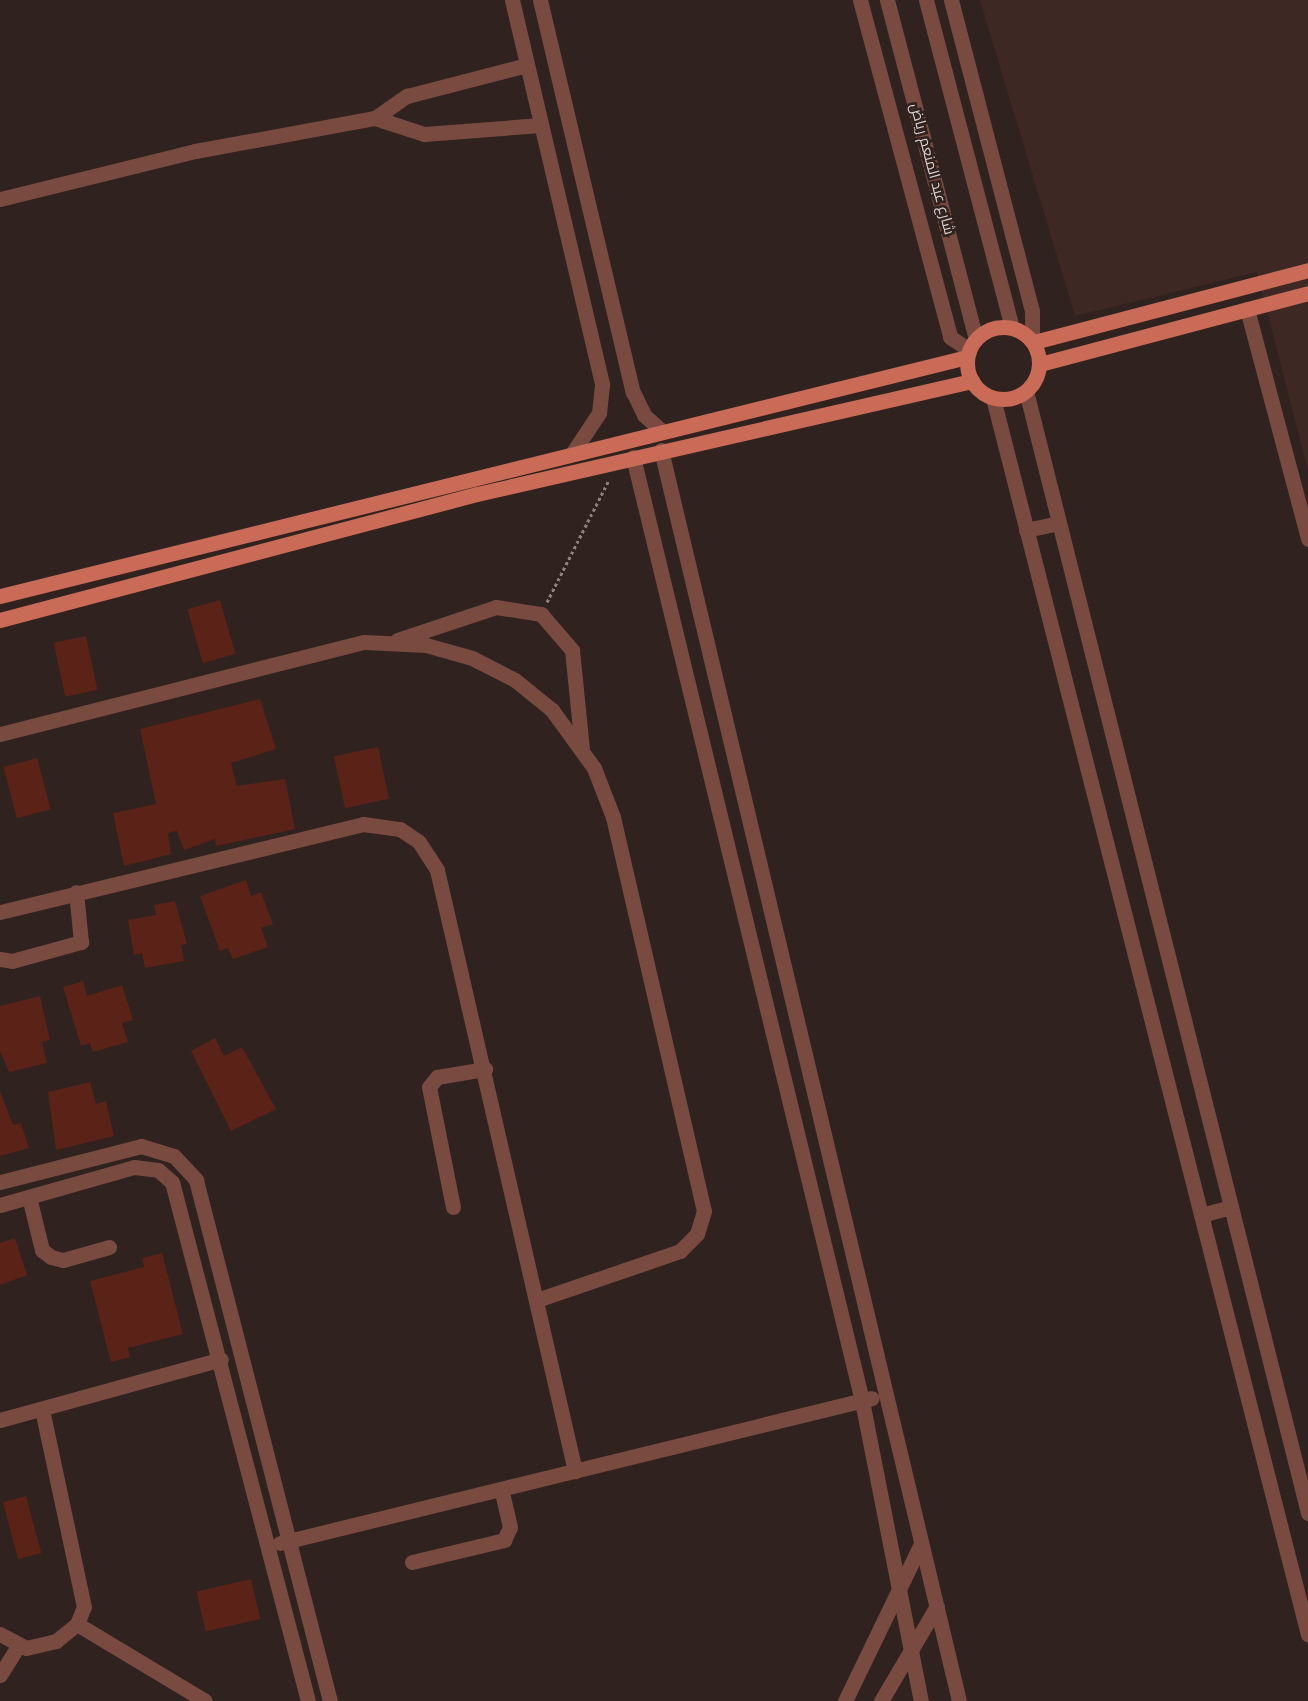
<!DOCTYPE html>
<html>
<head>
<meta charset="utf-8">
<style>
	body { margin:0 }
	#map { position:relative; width:1308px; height:1701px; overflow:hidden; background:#30221e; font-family:Raleway,Cairo,sans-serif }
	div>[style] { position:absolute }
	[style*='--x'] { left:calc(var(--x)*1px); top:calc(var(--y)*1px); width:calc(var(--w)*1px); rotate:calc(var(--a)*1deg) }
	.built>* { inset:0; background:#3d2823 }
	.building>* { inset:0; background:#5b2217; transform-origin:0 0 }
	.path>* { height:3px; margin-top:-1.5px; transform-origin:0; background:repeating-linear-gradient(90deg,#8e827f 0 3px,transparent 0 6px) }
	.minor>* { height:15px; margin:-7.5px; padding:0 7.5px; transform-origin:7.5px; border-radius:7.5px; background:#784a40 }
	.major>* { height:15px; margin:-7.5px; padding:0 7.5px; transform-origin:7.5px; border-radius:7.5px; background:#c96b57 }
	.major>.ring { margin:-7.5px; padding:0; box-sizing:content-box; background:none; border:15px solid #c96b57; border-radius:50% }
	span { translate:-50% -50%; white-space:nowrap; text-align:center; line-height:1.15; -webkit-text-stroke:5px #30221e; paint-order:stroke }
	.street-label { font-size:15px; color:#ddd2d0 }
</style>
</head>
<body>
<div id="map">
	<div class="built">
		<i style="clip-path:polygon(980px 0,1308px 0,1308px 471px,1257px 272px,1075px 316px)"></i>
	</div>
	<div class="building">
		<i style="left:220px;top:600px;width:56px;height:34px;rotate:74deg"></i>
		<i style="left:86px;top:636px;width:55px;height:33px;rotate:78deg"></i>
		<i style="clip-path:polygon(260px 699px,276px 749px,231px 763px,237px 786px,285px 779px,295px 829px,216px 846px,215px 839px,184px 850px,177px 831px,168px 833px,171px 854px,124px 866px,113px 813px,156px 804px,140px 729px)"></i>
		<i style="left:378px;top:747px;width:53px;height:45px;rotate:78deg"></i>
		<i style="left:37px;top:758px;width:53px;height:35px;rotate:75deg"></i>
		<i style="clip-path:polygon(246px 880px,251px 896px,261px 892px,273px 924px,261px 928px,268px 947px,233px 959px,228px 948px,220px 951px,200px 896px)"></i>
		<i style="clip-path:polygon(175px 901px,187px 944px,181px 945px,184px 961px,145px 968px,142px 953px,134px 955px,128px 920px,156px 915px,154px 905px)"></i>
		<i style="clip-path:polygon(83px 981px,87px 996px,122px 985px,133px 1020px,122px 1023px,128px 1042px,93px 1052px,90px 1043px,81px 1046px,63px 987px)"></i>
		<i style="clip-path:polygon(40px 996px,50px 1040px,42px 1042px,47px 1063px,9px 1072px,0 1051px,0 1006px)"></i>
		<i style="clip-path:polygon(215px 1038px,224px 1056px,242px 1047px,276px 1109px,231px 1131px,191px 1051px)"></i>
		<i style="clip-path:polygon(90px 1082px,96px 1104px,106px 1101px,114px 1136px,56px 1150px,48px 1092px)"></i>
		<i style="clip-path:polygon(0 1091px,13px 1125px,21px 1123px,29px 1148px,0 1156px)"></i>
		<i style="clip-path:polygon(15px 1238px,27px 1275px,0 1285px,0 1243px)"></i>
		<i style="clip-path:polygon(162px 1253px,183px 1334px,128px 1348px,130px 1357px,111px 1362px,90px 1281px,144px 1267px,142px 1258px)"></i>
		<i style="left:26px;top:1496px;width:59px;height:24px;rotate:75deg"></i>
		<i style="left:251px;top:1579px;width:41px;height:56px;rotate:77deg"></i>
	</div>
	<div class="path">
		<i style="--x:547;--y:602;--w:137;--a:-63.1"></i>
	</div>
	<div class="minor">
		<i style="--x:512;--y:0;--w:395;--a:76.8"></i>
		<i style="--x:602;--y:385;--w:28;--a:96"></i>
		<i style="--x:599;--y:413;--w:47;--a:123.7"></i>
		<i style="--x:540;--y:0;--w:403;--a:76.7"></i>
		<i style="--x:633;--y:392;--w:25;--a:64"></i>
		<i style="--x:644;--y:415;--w:24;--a:42"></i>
		<i style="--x:860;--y:0;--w:349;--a:75"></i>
		<i style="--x:950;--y:337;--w:23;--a:34"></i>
		<i style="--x:887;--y:0;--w:350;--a:75.3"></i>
		<i style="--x:926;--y:0;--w:338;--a:75.3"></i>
		<i style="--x:951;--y:0;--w:321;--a:75.4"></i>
		<i style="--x:1032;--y:311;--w:28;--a:90"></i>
		<i style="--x:375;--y:118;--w:52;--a:18.1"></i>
		<i style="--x:424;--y:134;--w:117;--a:-4.4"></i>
		<i style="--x:0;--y:199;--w:201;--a:-13.8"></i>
		<i style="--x:195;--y:151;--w:183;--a:-10.4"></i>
		<i style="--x:375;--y:118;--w:39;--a:-35"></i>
		<i style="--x:407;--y:96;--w:124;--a:-14.5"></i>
		<i style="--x:1247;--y:309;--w:238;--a:75.1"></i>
		<i style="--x:1026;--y:391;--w:1157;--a:75.89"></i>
		<i style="--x:993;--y:398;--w:1276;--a:75.71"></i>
		<i style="--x:661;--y:450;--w:1286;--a:76.6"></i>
		<i style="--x:633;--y:457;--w:971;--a:76.36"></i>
		<i style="--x:862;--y:1401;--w:306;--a:78.9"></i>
		<i style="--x:1026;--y:530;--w:33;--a:-12"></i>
		<i style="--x:397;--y:640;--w:104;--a:-18.4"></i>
		<i style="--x:496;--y:607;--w:46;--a:8.8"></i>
		<i style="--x:541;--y:614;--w:48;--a:49.3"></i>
		<i style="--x:572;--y:650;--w:99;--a:84.2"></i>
		<i style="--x:0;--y:734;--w:375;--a:-14.2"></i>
		<i style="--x:364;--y:642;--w:62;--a:2.8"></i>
		<i style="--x:426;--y:645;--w:48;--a:15.8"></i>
		<i style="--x:472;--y:658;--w:48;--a:27.1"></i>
		<i style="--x:515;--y:680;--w:48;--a:39"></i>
		<i style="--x:552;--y:710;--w:72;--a:54.1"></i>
		<i style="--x:594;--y:768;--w:53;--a:68.8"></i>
		<i style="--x:613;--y:817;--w:404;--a:77"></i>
		<i style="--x:704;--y:1211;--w:24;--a:107"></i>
		<i style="--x:697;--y:1234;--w:24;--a:135"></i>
		<i style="--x:680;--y:1251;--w:151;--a:161.1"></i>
		<i style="--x:0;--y:912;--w:374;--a:-13.6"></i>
		<i style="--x:363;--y:824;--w:37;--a:8"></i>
		<i style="--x:400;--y:829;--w:23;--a:34"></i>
		<i style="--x:419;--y:842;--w:33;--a:57"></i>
		<i style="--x:437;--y:870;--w:617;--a:77.07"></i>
		<i style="--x:0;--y:959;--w:12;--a:9"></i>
		<i style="--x:12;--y:961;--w:72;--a:-15.4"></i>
		<i style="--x:81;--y:942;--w:50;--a:-95.7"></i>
		<i style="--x:0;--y:1182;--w:146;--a:-14.3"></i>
		<i style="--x:141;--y:1146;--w:34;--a:17"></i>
		<i style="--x:174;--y:1156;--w:33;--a:47"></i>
		<i style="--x:196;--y:1180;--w:538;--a:75.58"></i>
		<i style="--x:29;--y:1197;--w:55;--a:76.2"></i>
		<i style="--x:42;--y:1250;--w:11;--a:38"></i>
		<i style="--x:51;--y:1257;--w:12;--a:14"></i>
		<i style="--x:63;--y:1260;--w:48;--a:-15.8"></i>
		<i style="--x:0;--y:1205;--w:139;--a:-15.8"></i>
		<i style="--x:134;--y:1167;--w:24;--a:7"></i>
		<i style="--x:158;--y:1170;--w:18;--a:41"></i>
		<i style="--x:172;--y:1182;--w:537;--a:75.32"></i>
		<i style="--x:453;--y:1207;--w:122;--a:-101.3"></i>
		<i style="--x:429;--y:1087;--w:13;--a:-51"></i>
		<i style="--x:437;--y:1077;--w:49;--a:-9.5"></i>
		<i style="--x:1201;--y:1215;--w:31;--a:-15"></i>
		<i style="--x:0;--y:1420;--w:229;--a:-15.4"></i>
		<i style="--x:280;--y:1543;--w:609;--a:-13.76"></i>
		<i style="--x:412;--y:1562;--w:95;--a:-13.4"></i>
		<i style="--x:504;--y:1540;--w:14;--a:-65"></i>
		<i style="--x:510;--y:1527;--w:39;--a:-103"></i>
		<i style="--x:77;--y:1624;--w:149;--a:31"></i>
		<i style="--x:0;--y:1634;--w:30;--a:28"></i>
		<i style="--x:26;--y:1648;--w:31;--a:-13"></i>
		<i style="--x:56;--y:1641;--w:27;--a:-39"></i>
		<i style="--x:77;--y:1624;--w:18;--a:-68"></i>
		<i style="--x:84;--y:1607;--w:202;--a:-102"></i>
		<i style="--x:0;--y:1675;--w:34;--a:-58"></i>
		<i style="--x:845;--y:1701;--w:174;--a:-64.2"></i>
		<i style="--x:881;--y:1701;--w:110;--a:-59.5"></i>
	</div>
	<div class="major">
		<i class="ring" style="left:967px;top:327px;width:57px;height:57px"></i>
		<i style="--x:1034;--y:342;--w:283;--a:-14.7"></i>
		<i style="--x:1040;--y:364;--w:277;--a:-14.8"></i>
		<i style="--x:0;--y:596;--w:996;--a:-13.88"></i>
		<i style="--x:0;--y:620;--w:493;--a:-14.8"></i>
		<i style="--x:477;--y:494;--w:508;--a:-12.86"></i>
	</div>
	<div class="street-label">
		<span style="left:932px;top:169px;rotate:75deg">شارع عبد المنعم رياض</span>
	</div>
</div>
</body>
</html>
